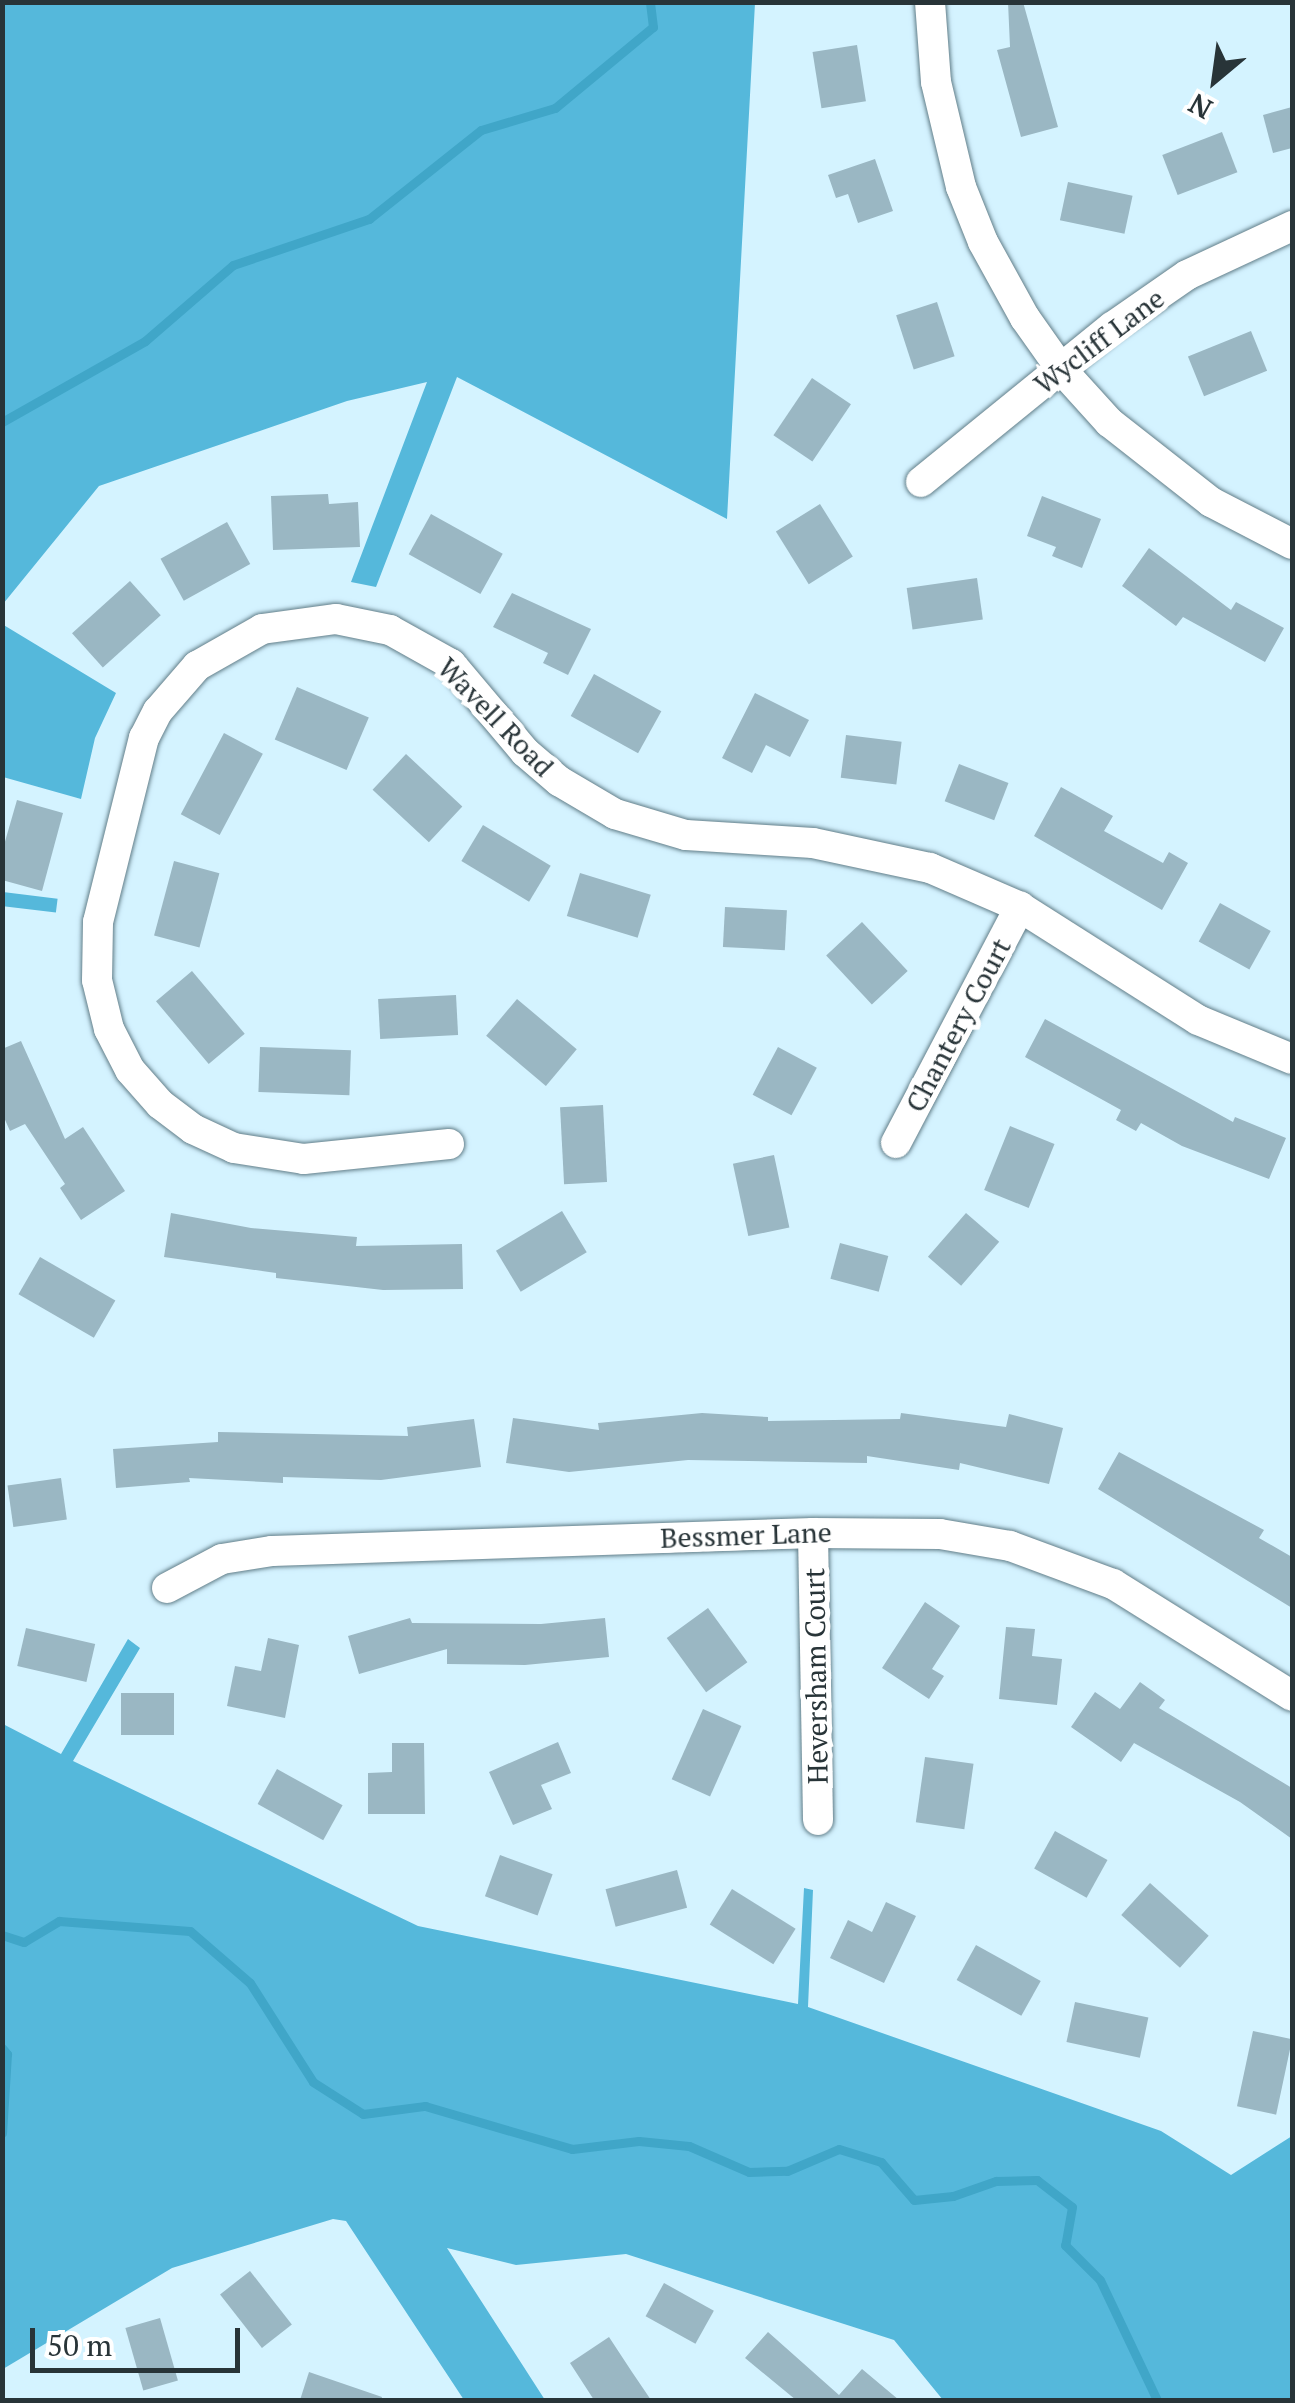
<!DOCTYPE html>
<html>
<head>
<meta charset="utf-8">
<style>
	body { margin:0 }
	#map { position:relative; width:1295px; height:2403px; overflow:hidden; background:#d4f3ff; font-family:"PT Serif",serif }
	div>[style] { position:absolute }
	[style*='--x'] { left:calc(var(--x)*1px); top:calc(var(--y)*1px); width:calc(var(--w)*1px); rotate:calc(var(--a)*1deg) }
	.forest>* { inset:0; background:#55b8db; transform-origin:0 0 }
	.stream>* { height:9px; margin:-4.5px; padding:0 4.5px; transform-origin:4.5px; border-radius:4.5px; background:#40a6c8 }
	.building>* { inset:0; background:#9ab7c3; transform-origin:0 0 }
	.roads { filter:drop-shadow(0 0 2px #627e89) drop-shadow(0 0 2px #627e89) }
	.minor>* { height:30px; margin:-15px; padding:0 15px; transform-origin:15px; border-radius:15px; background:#fff }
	span { translate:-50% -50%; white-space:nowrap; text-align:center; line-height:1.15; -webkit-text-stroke:10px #fff; paint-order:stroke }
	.street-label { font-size:28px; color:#283438 }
	.frame { position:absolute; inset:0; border:5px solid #283438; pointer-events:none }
	.north { position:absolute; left:1165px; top:30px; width:100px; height:100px; -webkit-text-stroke:8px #fff; paint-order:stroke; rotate:209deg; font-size:28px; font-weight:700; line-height:40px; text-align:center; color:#283438 }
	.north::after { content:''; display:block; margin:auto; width:35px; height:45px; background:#283438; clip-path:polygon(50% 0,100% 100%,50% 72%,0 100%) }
	.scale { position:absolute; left:30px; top:2328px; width:210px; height:45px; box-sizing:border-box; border:5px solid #283438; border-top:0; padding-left:12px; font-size:30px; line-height:35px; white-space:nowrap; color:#283438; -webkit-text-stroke:8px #fff; paint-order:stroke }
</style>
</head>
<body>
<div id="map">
	<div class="forest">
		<i style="clip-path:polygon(3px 2px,755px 3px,727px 519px,457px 377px,376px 587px,351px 582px,427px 382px,347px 401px,99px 486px,3px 604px)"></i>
		<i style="clip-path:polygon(2px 624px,116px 693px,95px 738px,81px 799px,3px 777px)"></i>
		<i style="left:3px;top:892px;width:55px;height:14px;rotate:7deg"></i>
		<i style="clip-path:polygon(128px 1639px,140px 1648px,73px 1761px,418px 1926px,798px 2004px,804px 1888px,813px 1890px,808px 2007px,1161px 2131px,1231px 2175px,1292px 2136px,1292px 2400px,943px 2400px,894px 2340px,626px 2254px,516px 2265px,447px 2248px,545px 2400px,464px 2400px,346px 2221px,333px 2219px,172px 2268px,3px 2369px,3px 1724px,61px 1754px)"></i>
	</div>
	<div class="stream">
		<i style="--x:2;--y:422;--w:164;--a:-29.5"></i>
		<i style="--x:145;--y:341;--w:116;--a:-40.8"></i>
		<i style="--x:233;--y:265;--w:144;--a:-18.7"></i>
		<i style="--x:369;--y:219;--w:143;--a:-38.5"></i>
		<i style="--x:481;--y:130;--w:77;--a:-16.6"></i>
		<i style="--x:555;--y:108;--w:127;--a:-39.6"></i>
		<i style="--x:653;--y:27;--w:25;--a:-97"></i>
		<i style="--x:2;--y:1935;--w:23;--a:18"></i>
		<i style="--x:24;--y:1942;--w:41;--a:-31"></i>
		<i style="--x:59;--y:1921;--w:131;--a:4.4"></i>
		<i style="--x:190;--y:1931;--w:79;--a:40.9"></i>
		<i style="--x:250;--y:1983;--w:117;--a:57.5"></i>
		<i style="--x:313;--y:2082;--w:59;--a:32.6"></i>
		<i style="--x:363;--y:2114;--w:63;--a:-7.4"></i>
		<i style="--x:425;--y:2106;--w:153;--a:16.3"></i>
		<i style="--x:572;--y:2149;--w:67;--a:-6.8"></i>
		<i style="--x:639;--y:2141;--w:50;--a:5.7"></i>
		<i style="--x:689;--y:2146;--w:65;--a:23.4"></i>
		<i style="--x:749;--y:2172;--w:38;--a:-2"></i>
		<i style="--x:787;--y:2171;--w:56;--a:-22.9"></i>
		<i style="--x:839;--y:2149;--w:44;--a:17.2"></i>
		<i style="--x:881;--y:2162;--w:50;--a:49"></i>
		<i style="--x:914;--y:2200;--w:39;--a:-6"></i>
		<i style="--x:953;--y:2196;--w:46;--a:-19.2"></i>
		<i style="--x:996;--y:2181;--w:41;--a:-1.4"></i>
		<i style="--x:1037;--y:2180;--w:44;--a:37.6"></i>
		<i style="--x:1072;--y:2207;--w:39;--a:100"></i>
		<i style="--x:1065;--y:2245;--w:49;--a:45"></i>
		<i style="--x:1100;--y:2280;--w:133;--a:64.6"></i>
		<i style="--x:2;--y:2048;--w:8;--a:50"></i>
		<i style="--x:7;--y:2054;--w:79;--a:93.6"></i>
	</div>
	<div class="building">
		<i style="clip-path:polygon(1008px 2px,1023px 2px,1058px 127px,1021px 137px,997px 50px,1010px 47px)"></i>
		<i style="left:857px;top:45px;width:57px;height:45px;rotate:81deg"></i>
		<i style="clip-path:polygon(1292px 107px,1292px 148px,1273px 153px,1263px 115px)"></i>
		<i style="left:1222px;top:132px;width:43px;height:64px;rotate:69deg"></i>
		<i style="clip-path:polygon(875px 159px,893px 211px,858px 223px,848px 194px,836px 198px,828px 175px)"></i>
		<i style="left:1068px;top:182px;width:66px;height:39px;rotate:12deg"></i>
		<i style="left:937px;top:302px;width:57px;height:43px;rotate:72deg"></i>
		<i style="left:1251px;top:331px;width:43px;height:68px;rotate:68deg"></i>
		<i style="left:812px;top:378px;width:47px;height:69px;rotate:34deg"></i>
		<i style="clip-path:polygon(328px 494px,329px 504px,358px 502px,360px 547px,273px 550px,271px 496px)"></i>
		<i style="clip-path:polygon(1042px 496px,1101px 519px,1082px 568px,1052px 556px,1056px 547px,1027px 536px)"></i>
		<i style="left:820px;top:504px;width:62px;height:52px;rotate:58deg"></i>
		<i style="left:431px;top:514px;width:82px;height:46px;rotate:29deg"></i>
		<i style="left:227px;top:522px;width:48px;height:76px;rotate:61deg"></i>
		<i style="clip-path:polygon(1149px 548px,1231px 610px,1236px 602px,1284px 628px,1265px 662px,1183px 617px,1176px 626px,1122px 586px)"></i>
		<i style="left:977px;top:578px;width:42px;height:71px;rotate:82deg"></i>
		<i style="left:130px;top:581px;width:46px;height:78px;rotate:48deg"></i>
		<i style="clip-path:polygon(512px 593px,591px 629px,568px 675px,543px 663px,548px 653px,493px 627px)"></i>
		<i style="left:594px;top:674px;width:77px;height:48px;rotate:29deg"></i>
		<i style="left:297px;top:687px;width:78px;height:57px;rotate:23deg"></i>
		<i style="clip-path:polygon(755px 693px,809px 720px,790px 757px,766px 745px,752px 773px,722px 758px)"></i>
		<i style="left:224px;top:733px;width:44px;height:92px;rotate:28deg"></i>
		<i style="left:846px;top:735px;width:56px;height:43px;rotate:7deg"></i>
		<i style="left:406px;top:754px;width:77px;height:49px;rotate:43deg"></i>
		<i style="left:959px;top:764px;width:53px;height:40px;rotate:21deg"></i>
		<i style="clip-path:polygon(1061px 787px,1113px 816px,1104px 831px,1163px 863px,1169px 852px,1188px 863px,1162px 910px,1034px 836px)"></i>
		<i style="clip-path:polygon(17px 800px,63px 813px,42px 891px,2px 880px,2px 852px)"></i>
		<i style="left:483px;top:825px;width:79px;height:42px;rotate:31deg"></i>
		<i style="left:174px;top:861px;width:47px;height:77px;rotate:15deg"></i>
		<i style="left:580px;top:873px;width:74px;height:45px;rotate:17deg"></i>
		<i style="left:1220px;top:903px;width:58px;height:44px;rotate:29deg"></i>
		<i style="left:725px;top:907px;width:62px;height:40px;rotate:3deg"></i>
		<i style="left:862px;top:922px;width:67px;height:49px;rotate:47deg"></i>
		<i style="left:192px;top:971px;width:82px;height:47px;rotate:50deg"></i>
		<i style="left:456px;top:995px;width:40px;height:78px;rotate:87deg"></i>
		<i style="left:517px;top:999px;width:78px;height:48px;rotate:40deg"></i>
		<i style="clip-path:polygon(1045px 1019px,1233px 1122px,1235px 1117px,1286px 1138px,1269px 1179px,1182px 1146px,1141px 1123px,1136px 1131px,1116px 1120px,1121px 1110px,1025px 1057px)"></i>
		<i style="clip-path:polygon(21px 1041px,65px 1139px,83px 1127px,125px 1191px,81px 1220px,60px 1188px,65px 1184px,25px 1124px,10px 1131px,2px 1113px,2px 1049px)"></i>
		<i style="left:260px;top:1047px;width:91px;height:45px;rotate:2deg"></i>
		<i style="left:778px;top:1047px;width:44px;height:54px;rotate:28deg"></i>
		<i style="left:603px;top:1105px;width:77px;height:43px;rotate:87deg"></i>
		<i style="left:1010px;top:1126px;width:48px;height:69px;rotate:22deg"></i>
		<i style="left:774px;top:1155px;width:74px;height:42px;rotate:78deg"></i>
		<i style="left:562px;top:1211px;width:48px;height:77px;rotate:59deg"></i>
		<i style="clip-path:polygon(171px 1213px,251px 1228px,357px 1237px,356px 1246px,462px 1244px,463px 1289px,383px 1290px,276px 1278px,276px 1273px,164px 1257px)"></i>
		<i style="left:966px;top:1213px;width:44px;height:58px;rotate:41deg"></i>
		<i style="left:840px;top:1243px;width:50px;height:37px;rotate:15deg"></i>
		<i style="left:40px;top:1257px;width:87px;height:43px;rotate:30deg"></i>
		<i style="clip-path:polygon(702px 1413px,768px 1417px,768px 1421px,900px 1419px,901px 1413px,1006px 1427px,1009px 1414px,1063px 1428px,1049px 1484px,960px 1463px,959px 1470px,867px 1456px,867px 1463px,688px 1460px,569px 1472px,506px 1463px,513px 1418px,599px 1430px,598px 1423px)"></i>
		<i style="clip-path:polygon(474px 1419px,481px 1467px,381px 1480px,283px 1477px,283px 1483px,189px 1478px,190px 1482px,116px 1488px,113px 1449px,218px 1442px,218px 1432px,408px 1436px,407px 1427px)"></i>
		<i style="clip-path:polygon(1119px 1452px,1264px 1530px,1259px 1538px,1292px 1557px,1292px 1608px,1098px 1489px)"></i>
		<i style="left:61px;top:1478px;width:42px;height:54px;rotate:82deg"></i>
		<i style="clip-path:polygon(925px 1602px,960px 1626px,932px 1669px,944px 1676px,929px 1699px,882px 1668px)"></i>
		<i style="left:708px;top:1608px;width:67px;height:51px;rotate:54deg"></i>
		<i style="clip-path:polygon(410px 1618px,412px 1623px,541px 1624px,605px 1618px,609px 1657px,525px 1665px,447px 1664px,447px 1649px,359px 1674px,348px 1636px)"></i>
		<i style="clip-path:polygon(1006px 1627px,1035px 1629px,1032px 1656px,1062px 1659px,1057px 1705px,999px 1699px)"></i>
		<i style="left:26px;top:1628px;width:71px;height:39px;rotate:13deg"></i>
		<i style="clip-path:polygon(268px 1638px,299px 1645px,285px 1718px,227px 1706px,235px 1666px,261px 1671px)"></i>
		<i style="clip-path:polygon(1140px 1682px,1165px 1700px,1159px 1708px,1292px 1788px,1292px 1839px,1240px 1802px,1134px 1743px,1121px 1762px,1071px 1727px,1095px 1692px,1120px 1709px)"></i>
		<i style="left:174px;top:1693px;width:42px;height:53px;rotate:90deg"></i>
		<i style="left:703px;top:1709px;width:42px;height:77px;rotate:24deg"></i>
		<i style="clip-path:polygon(558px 1742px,571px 1773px,541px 1785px,552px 1809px,513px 1825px,489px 1772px)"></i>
		<i style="clip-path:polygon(392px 1743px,424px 1743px,425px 1814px,368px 1814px,368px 1773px,392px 1772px)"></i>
		<i style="left:925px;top:1757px;width:49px;height:66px;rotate:8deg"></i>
		<i style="left:277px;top:1769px;width:75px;height:40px;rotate:29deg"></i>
		<i style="left:1055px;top:1831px;width:60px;height:43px;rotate:29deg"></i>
		<i style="left:500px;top:1855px;width:56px;height:44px;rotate:20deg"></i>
		<i style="left:677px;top:1870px;width:39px;height:74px;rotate:75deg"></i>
		<i style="left:1150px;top:1883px;width:79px;height:43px;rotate:42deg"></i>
		<i style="left:732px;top:1889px;width:75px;height:42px;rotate:32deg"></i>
		<i style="clip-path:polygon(886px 1902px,916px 1916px,884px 1983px,830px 1958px,848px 1920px,872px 1932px)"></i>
		<i style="left:976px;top:1945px;width:74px;height:40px;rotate:29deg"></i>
		<i style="left:1075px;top:2002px;width:75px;height:41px;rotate:12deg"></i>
		<i style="left:1253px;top:2031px;width:40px;height:77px;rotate:12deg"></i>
		<i style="left:250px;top:2271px;width:68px;height:38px;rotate:52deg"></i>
		<i style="left:664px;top:2283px;width:57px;height:38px;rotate:29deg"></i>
		<i style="left:160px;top:2318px;width:65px;height:36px;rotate:74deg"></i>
		<i style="clip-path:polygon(768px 2332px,839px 2395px,862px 2369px,899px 2400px,796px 2400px,745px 2358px)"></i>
		<i style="clip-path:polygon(609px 2337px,632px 2372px,651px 2400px,594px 2400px,570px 2363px)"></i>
		<i style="clip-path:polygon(309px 2372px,382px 2397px,381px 2400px,300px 2400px)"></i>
	</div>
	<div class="roads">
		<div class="minor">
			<i style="--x:930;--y:2;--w:80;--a:85.7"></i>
			<i style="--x:936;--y:82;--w:108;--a:76.6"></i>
			<i style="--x:961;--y:187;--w:59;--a:68.2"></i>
			<i style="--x:983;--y:242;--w:87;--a:61.1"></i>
			<i style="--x:1025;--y:318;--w:62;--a:54.8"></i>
			<i style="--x:1061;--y:369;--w:72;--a:47.8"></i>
			<i style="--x:1109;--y:422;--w:130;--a:38.1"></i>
			<i style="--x:1211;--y:502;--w:91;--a:27.4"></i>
			<i style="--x:921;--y:482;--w:246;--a:-39.1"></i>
			<i style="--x:1112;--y:327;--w:91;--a:-34.7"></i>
			<i style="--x:1187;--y:275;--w:116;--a:-25"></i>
			<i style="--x:896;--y:1143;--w:267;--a:-62.3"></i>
			<i style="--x:449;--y:1144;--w:146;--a:174.1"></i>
			<i style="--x:304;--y:1159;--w:71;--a:-171.1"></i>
			<i style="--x:234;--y:1148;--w:45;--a:-155.1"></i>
			<i style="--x:193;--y:1129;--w:41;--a:-142.9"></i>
			<i style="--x:160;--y:1104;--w:45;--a:-131.4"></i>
			<i style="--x:130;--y:1070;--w:46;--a:-117.1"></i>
			<i style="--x:109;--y:1029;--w:50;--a:-103.8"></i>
			<i style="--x:97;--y:980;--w:58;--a:-89"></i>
			<i style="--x:98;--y:922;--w:190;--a:-76"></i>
			<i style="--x:144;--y:738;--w:30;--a:-63"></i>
			<i style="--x:158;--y:711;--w:60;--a:-49.1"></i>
			<i style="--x:197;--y:666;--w:75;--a:-29.6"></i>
			<i style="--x:262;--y:629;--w:75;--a:-7.7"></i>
			<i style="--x:336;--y:619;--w:55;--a:11.5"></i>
			<i style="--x:390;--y:630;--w:70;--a:29.1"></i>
			<i style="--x:451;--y:664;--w:115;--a:49.9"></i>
			<i style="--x:525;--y:752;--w:45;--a:40.5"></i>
			<i style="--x:559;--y:781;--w:65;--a:30.5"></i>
			<i style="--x:615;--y:814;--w:74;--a:16.5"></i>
			<i style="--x:686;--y:835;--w:127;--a:3.6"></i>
			<i style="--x:813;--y:843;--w:120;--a:12.1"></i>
			<i style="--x:930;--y:868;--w:98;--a:23.4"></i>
			<i style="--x:1020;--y:907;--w:211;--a:32.4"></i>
			<i style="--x:1198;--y:1020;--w:102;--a:22.5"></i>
			<i style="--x:813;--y:1533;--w:287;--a:89"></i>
			<i style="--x:167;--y:1588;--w:62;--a:-27.8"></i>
			<i style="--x:222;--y:1559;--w:51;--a:-9.1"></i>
			<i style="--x:272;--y:1551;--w:541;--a:-1.91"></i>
			<i style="--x:813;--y:1533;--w:127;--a:0.5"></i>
			<i style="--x:940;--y:1534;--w:71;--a:9.7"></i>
			<i style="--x:1010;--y:1546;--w:110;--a:20.3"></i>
			<i style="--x:1113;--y:1584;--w:211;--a:32"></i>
		</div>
	</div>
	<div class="street-label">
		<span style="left:1099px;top:341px;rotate:-37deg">Wycliff Lane</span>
		<span style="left:496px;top:717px;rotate:46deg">Wavell Road</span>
		<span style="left:958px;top:1025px;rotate:-62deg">Chantery Court</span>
		<span style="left:746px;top:1535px;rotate:-2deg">Bessmer Lane</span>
		<span style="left:816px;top:1676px;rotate:-91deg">Heversham Court</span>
	</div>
	<div class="frame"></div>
	<div class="north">N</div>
	<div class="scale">50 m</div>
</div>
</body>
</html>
